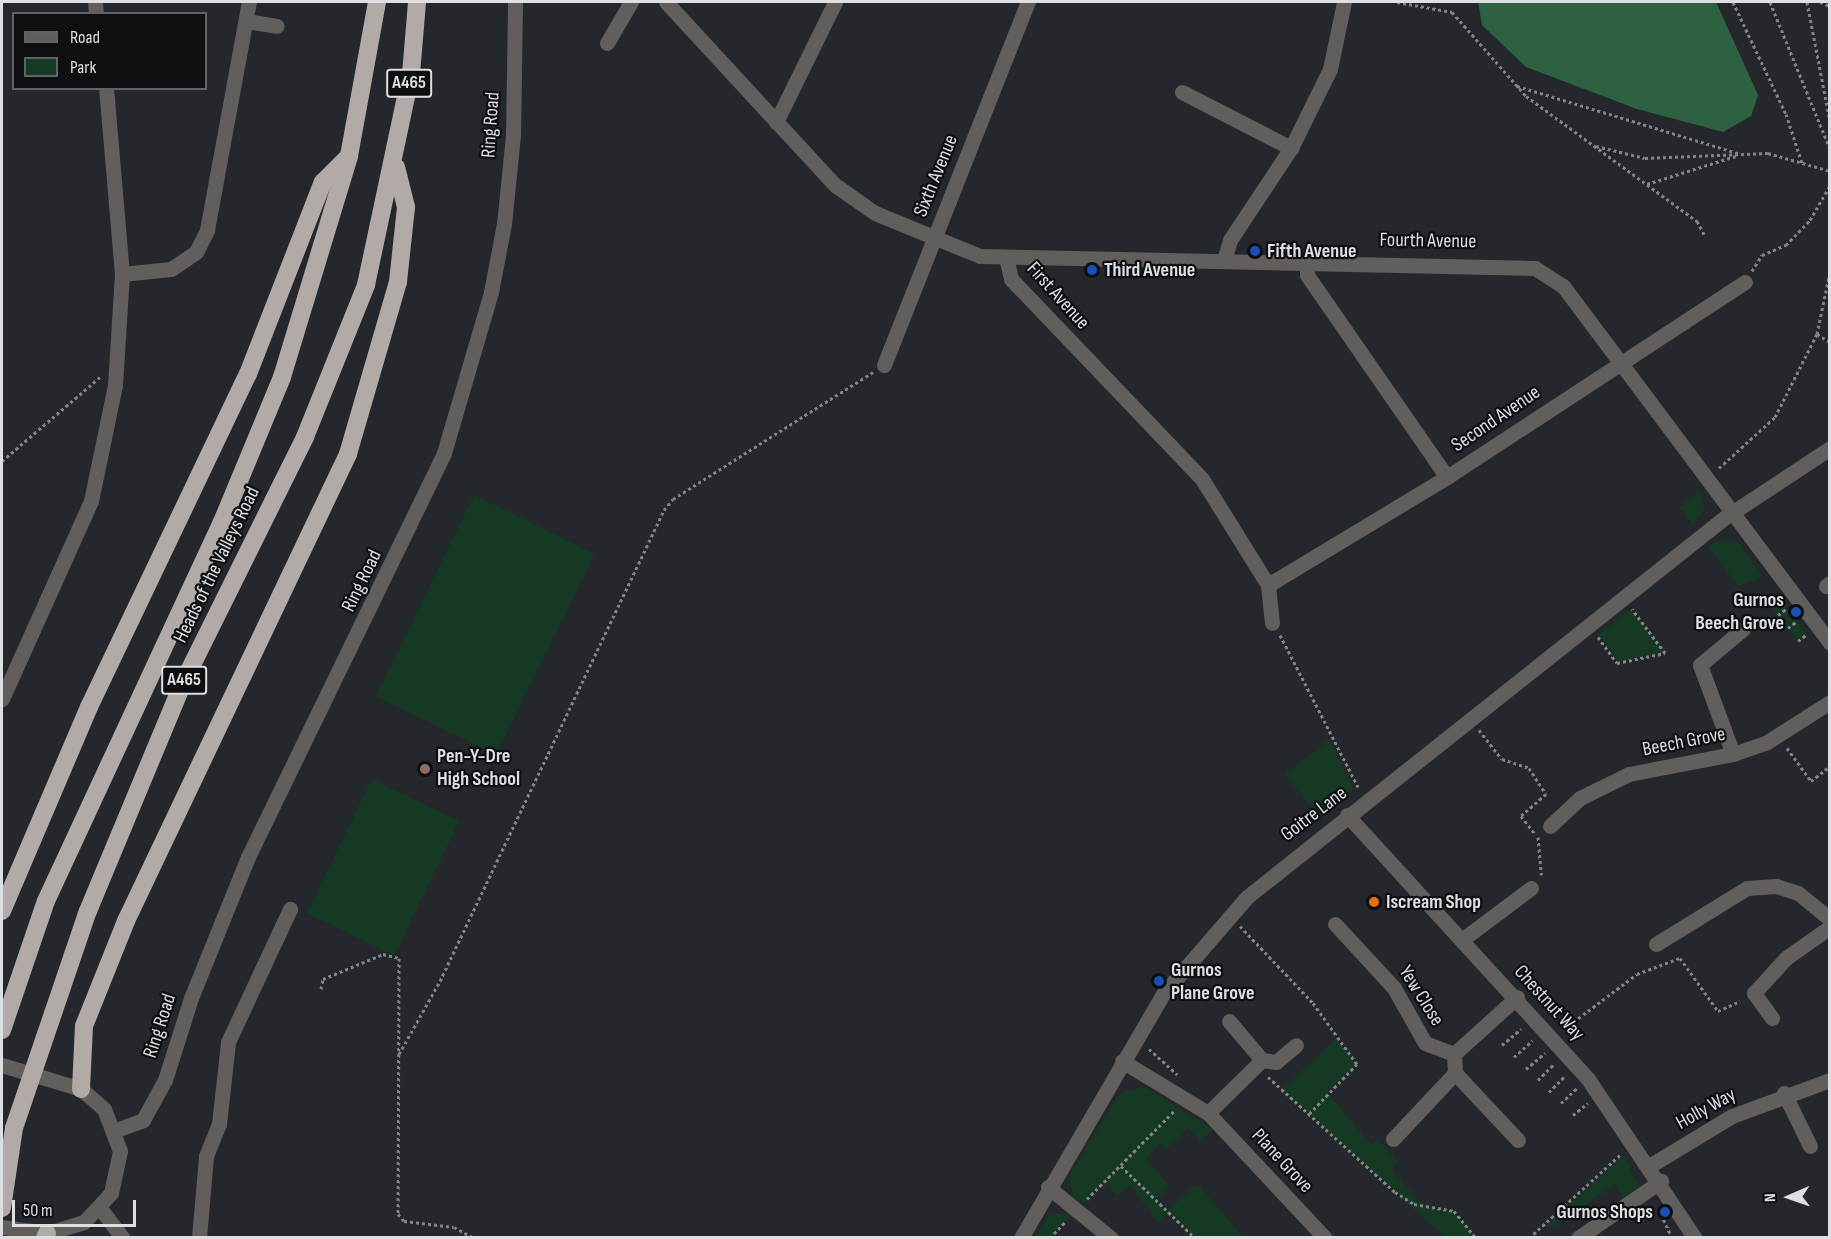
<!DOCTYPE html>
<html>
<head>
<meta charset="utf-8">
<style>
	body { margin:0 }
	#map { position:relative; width:1831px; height:1239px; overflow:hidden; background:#24272b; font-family:"Sofia Sans Condensed",sans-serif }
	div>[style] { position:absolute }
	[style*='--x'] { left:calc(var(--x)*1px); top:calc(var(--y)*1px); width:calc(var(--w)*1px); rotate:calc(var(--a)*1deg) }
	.green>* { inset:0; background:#163923; transform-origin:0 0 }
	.forest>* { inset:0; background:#2c6241 }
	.path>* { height:3px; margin-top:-1.5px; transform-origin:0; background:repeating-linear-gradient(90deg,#828588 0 3px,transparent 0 6px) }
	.minor>* { height:15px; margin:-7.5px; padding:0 7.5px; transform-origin:7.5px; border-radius:7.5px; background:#615e5c }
	.highway>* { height:18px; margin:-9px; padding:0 9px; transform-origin:9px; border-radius:9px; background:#b1aaa7 }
	.dots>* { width:16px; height:16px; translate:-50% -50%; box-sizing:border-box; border:3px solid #0e0f12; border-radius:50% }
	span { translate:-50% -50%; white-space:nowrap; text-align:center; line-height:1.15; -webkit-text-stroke:4.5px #0e0f12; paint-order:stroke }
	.shield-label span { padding:2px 4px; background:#0e0f12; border:2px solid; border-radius:4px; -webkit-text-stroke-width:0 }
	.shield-label { font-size:18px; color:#dddfe2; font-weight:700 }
	.street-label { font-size:20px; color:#dddfe2 }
	.poi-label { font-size:20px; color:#dddfe2; font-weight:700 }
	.left { translate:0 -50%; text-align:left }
	.right { translate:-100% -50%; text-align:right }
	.frame { position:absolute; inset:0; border:3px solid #dddfe2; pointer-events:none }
	.legend { position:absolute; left:12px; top:12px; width:195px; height:78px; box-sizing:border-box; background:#0e0f12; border:2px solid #616265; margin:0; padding:8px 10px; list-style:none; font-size:18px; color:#dddfe2 }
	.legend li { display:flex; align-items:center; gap:12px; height:30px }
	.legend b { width:30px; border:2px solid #616265 }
	.north { position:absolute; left:1759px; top:1167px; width:60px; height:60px; -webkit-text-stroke:4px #0e0f12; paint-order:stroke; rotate:268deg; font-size:16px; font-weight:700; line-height:24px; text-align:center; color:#dddfe2 }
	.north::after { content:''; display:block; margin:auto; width:21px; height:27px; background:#dddfe2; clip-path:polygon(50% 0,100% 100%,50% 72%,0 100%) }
	.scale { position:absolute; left:12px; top:1200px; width:124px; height:27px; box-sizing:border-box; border:3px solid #dddfe2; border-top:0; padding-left:8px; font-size:18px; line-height:21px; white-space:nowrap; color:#dddfe2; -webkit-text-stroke:4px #0e0f12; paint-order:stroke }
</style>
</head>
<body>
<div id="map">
	<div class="green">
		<i style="clip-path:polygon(1699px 492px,1704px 509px,1693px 525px,1680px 507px)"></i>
		<i style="left:474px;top:495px;width:134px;height:224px;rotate:26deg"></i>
		<i style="clip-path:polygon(1715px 541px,1737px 541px,1763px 577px,1738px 586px,1708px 547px)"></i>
		<i style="left:1776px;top:595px;width:51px;height:11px;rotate:52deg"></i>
		<i style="clip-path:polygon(1631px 609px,1663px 652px,1619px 661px,1598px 634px)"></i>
		<i style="clip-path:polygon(1329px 740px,1354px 790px,1319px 817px,1285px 774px)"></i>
		<i style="left:372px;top:779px;width:97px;height:149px;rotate:26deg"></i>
		<i style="clip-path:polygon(1336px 1039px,1357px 1064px,1327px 1092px,1371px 1145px,1378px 1139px,1398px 1162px,1391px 1170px,1424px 1206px,1454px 1211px,1476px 1237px,1445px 1237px,1282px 1090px)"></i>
		<i style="clip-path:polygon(1145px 1087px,1213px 1130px,1201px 1141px,1189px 1128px,1166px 1149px,1160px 1143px,1146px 1159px,1170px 1186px,1156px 1199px,1167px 1210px,1197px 1184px,1244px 1238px,1195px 1237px,1170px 1213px,1158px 1223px,1130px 1184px,1117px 1196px,1105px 1182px,1083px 1203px,1074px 1198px,1068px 1177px,1111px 1107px,1122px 1092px)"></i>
		<i style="clip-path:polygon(1624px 1155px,1639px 1187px,1623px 1198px,1616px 1184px,1550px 1228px,1547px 1225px)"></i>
		<i style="clip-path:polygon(1049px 1214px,1072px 1214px,1050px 1237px,1035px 1238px)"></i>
	</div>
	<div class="forest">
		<i style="clip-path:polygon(1478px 2px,1716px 2px,1758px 95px,1751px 116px,1723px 132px,1637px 109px,1526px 67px,1482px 25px)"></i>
	</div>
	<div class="path">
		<i style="--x:1397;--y:2;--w:56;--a:10.3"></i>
		<i style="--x:1452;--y:12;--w:112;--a:48.6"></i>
		<i style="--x:1526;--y:96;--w:212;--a:36.2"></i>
		<i style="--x:1697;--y:221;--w:15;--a:62"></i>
		<i style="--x:1733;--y:2;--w:124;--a:64.7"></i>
		<i style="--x:1786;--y:114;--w:52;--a:71.9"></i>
		<i style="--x:1770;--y:2;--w:159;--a:67.8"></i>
		<i style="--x:1807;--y:2;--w:121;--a:79.1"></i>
		<i style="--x:1820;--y:2;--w:11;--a:22"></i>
		<i style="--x:1517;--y:86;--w:231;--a:16.9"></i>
		<i style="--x:1596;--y:146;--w:50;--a:13.8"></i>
		<i style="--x:1645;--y:158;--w:123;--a:-2.3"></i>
		<i style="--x:1768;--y:153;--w:65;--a:16.2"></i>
		<i style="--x:1647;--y:184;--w:93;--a:-17.5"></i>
		<i style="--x:1752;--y:271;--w:19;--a:-58"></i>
		<i style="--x:1762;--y:255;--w:26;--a:-23"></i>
		<i style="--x:1786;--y:245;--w:35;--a:-46"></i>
		<i style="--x:1810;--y:220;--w:39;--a:-60"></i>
		<i style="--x:1817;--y:334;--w:15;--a:32"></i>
		<i style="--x:2;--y:461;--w:129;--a:-40.6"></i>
		<i style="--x:1719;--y:468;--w:76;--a:-42.3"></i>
		<i style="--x:1775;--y:417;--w:93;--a:-63.2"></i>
		<i style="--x:1817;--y:334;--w:63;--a:-78.2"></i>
		<i style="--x:1767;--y:601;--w:11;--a:-34"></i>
		<i style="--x:1778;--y:615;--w:10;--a:-37"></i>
		<i style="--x:1788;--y:628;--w:10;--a:-37"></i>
		<i style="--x:1280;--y:635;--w:173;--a:62.8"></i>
		<i style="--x:1598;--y:637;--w:32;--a:54"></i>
		<i style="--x:1617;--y:663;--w:49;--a:-11.8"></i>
		<i style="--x:1665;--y:653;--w:55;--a:-126.9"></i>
		<i style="--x:1798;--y:641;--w:10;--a:-37"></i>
		<i style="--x:1479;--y:730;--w:37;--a:52"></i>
		<i style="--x:1502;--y:759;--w:28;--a:18"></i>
		<i style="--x:1529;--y:768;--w:31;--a:57"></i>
		<i style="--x:1546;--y:794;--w:33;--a:139"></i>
		<i style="--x:1521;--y:816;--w:23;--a:52"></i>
		<i style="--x:1787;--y:748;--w:41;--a:54"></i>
		<i style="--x:1811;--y:781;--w:24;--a:-38"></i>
		<i style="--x:1538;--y:837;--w:38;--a:85"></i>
		<i style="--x:1240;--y:926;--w:106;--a:46.5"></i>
		<i style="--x:1313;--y:1003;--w:75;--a:54.2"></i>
		<i style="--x:1357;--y:1064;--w:68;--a:133.8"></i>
		<i style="--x:321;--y:989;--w:10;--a:-79"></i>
		<i style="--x:323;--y:979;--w:65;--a:-22.6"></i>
		<i style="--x:383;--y:954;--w:16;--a:14"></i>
		<i style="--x:399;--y:958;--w:256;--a:90.2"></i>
		<i style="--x:398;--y:1214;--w:9;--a:49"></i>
		<i style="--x:404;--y:1221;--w:50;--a:6.8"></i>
		<i style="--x:454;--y:1227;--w:23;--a:29"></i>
		<i style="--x:1564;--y:1029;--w:91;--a:-37"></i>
		<i style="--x:1637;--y:974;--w:46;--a:-20.4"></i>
		<i style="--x:1680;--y:958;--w:65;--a:54.4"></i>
		<i style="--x:1718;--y:1011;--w:24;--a:-24"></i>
		<i style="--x:1502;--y:1045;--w:25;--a:-40"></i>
		<i style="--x:1149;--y:1049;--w:38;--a:42"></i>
		<i style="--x:399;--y:1054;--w:84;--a:-60.7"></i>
		<i style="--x:440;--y:981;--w:522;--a:-64.56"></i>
		<i style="--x:664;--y:510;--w:14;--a:-51"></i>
		<i style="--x:673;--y:499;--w:237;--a:-32.4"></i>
		<i style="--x:1514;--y:1057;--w:25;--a:-42"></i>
		<i style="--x:1526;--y:1069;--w:25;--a:-40"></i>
		<i style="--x:1268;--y:1077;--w:171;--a:42.2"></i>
		<i style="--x:1395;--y:1192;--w:22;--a:32"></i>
		<i style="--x:1414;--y:1204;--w:41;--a:9.9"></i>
		<i style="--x:1454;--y:1211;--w:35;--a:51"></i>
		<i style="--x:1538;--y:1080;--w:23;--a:-45"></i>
		<i style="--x:1549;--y:1092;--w:21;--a:-45"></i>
		<i style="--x:1561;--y:1103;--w:22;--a:-43"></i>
		<i style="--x:1573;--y:1115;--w:19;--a:-39"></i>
		<i style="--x:1121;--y:1166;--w:103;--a:44.2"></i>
		<i style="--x:1087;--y:1199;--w:125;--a:-45.3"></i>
		<i style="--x:1661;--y:1214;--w:26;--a:65"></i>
		<i style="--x:1050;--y:1238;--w:23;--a:-47"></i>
		<i style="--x:1529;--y:1238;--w:123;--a:-42.4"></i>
	</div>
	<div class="minor">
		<i style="--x:95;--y:2;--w:12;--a:85"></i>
		<i style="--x:666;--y:2;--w:249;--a:47.3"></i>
		<i style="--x:835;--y:185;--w:49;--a:35"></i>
		<i style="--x:875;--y:213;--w:113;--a:22.3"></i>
		<i style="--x:980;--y:256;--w:555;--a:1.24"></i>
		<i style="--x:1535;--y:268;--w:33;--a:33"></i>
		<i style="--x:1563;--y:286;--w:446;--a:53.2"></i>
		<i style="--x:246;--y:21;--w:31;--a:9"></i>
		<i style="--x:607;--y:43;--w:48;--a:-59.7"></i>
		<i style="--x:1182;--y:92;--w:123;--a:27.2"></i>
		<i style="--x:776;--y:122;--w:134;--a:-63.8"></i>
		<i style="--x:1006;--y:257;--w:23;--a:77"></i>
		<i style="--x:1011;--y:279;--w:277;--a:46.3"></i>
		<i style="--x:1202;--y:479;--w:125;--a:58.1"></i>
		<i style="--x:1268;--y:585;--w:38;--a:84"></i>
		<i style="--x:1224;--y:260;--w:21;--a:-73"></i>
		<i style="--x:1230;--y:240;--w:110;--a:-56.5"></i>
		<i style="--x:1291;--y:148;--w:88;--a:-63.7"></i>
		<i style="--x:1330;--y:69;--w:68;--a:-78.2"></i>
		<i style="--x:1307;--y:260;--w:15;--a:90"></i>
		<i style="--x:1307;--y:275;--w:246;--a:55.3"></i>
		<i style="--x:122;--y:274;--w:49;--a:-5.8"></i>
		<i style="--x:171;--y:269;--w:30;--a:-34"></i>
		<i style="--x:196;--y:252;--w:25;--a:-63"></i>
		<i style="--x:207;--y:230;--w:232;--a:-79.6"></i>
		<i style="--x:884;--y:365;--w:391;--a:-68.4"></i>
		<i style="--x:1268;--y:585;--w:209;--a:-31.1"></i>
		<i style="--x:1447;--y:477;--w:356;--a:-33.2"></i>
		<i style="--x:1826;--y:586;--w:5;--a:-37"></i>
		<i style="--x:2;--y:699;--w:217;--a:-65.8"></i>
		<i style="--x:91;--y:501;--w:118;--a:-78.3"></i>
		<i style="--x:115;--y:385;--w:111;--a:-86.4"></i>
		<i style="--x:122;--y:274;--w:187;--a:-94.9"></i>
		<i style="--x:1733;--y:754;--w:95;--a:-110.3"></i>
		<i style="--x:1700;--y:665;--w:56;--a:-39.9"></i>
		<i style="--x:1347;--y:815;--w:357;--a:47.6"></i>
		<i style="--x:1588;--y:1079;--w:192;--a:56.1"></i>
		<i style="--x:1550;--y:826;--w:41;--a:-43"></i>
		<i style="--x:1580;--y:798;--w:55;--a:-26.1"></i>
		<i style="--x:1629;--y:774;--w:106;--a:-10.9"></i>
		<i style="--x:1733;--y:754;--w:36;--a:-19"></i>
		<i style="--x:1767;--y:742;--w:75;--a:-32.4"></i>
		<i style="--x:1335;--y:924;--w:87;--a:47.3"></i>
		<i style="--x:1394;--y:988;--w:63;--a:60.6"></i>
		<i style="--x:1425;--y:1043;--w:31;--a:21"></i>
		<i style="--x:1454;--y:1054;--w:19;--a:87"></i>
		<i style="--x:1455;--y:1073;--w:92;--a:46.8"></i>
		<i style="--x:1463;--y:939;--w:85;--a:-36.9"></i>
		<i style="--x:1656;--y:944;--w:107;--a:-31.6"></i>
		<i style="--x:1747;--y:888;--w:29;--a:-4"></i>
		<i style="--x:1776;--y:886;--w:23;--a:18"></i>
		<i style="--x:1798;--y:893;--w:41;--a:39.1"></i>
		<i style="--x:1772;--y:1018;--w:31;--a:-126"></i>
		<i style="--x:1754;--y:993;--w:47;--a:-47.6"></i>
		<i style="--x:1786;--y:958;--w:54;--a:-35.2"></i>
		<i style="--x:1454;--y:1054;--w:85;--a:-42.1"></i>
		<i style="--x:1262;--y:1060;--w:14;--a:8"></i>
		<i style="--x:1276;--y:1062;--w:26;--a:-40"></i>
		<i style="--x:1122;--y:1061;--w:100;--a:31.2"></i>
		<i style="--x:1208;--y:1113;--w:171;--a:46.9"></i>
		<i style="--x:2;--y:1065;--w:83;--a:16.9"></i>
		<i style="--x:81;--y:1089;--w:30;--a:41"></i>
		<i style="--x:104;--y:1109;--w:45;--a:69.1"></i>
		<i style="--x:120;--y:1151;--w:43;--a:102.1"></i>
		<i style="--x:111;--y:1193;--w:40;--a:133"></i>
		<i style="--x:84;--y:1222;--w:39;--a:163"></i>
		<i style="--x:47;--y:1233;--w:45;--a:-172.4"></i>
		<i style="--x:1784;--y:1093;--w:59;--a:63.9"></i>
		<i style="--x:1208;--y:1113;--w:76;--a:-44.5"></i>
		<i style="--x:1262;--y:1060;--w:51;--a:-130.2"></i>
		<i style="--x:116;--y:1130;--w:29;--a:-20"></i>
		<i style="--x:143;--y:1120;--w:46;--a:-61.2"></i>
		<i style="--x:165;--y:1080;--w:86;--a:-72.4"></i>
		<i style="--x:191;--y:998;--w:152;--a:-68"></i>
		<i style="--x:248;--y:857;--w:449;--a:-64.1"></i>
		<i style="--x:444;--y:453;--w:168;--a:-73.7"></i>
		<i style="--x:491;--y:292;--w:69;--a:-79.2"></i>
		<i style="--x:504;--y:224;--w:89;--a:-84.2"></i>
		<i style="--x:513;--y:135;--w:133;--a:-89.1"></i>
		<i style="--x:1393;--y:1139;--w:91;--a:-46.8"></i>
		<i style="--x:1651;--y:1165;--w:95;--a:-31.2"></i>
		<i style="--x:1732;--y:1116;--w:104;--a:-20.2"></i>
		<i style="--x:1048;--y:1187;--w:81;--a:39"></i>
		<i style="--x:100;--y:1208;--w:38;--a:53"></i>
		<i style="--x:199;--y:1238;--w:82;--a:-85.1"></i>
		<i style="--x:206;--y:1156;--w:35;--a:-68"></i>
		<i style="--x:219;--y:1124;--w:82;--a:-83.7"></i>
		<i style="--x:228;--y:1042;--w:147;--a:-65"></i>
		<i style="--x:1021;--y:1238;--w:282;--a:-59.8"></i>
		<i style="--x:1163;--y:994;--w:128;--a:-49.1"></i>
		<i style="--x:1247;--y:897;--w:609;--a:-38.47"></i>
		<i style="--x:1724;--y:518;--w:127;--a:-33.4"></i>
		<i style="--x:1578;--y:1238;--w:101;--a:-34.5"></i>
	</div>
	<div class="highway">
		<i style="--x:2;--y:911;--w:222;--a:-66.9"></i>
		<i style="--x:89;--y:707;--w:369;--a:-64.5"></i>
		<i style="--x:248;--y:374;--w:206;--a:-68.7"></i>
		<i style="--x:323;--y:182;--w:35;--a:-45"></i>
		<i style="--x:2;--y:1030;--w:136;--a:-71.2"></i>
		<i style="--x:46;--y:901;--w:418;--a:-65.1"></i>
		<i style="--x:222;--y:522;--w:157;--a:-67.5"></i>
		<i style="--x:282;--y:377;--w:231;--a:-73.1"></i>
		<i style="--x:349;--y:156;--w:157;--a:-79.7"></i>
		<i style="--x:81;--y:1089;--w:63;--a:-87.3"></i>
		<i style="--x:84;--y:1026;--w:113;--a:-68.2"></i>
		<i style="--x:126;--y:921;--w:517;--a:-64.57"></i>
		<i style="--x:348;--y:454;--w:179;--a:-73.8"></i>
		<i style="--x:398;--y:282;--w:75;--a:-83.9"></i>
		<i style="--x:406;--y:207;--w:41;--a:-104"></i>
		<i style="--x:2;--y:1208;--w:81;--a:-81.5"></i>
		<i style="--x:14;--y:1128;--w:229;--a:-71.2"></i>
		<i style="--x:88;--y:911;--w:245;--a:-67.4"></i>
		<i style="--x:182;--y:685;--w:277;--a:-63.6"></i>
		<i style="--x:305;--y:437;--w:164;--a:-68.1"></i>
		<i style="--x:366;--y:285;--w:216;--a:-78"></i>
		<i style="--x:411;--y:74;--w:72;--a:-85.2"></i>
		<i style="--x:45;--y:1238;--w:5;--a:-68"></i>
	</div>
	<div class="dots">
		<i style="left:1255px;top:251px;background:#1a4fb4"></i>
		<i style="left:1092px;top:270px;background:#1a4fb4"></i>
		<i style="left:1796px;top:612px;background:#1a4fb4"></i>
		<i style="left:425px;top:769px;background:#8d6e63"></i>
		<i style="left:1374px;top:902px;background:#e8710a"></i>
		<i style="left:1159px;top:981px;background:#1a4fb4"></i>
		<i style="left:1665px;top:1212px;background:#1a4fb4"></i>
	</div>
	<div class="shield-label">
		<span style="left:409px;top:83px">A465</span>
		<span style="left:184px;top:680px">A465</span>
	</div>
	<div class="street-label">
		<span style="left:491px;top:125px;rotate:-86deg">Ring Road</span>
		<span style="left:936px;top:176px;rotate:-68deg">Sixth Avenue</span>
		<span style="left:1428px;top:241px;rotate:1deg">Fourth Avenue</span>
		<span style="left:1058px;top:296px;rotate:48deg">First Avenue</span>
		<span style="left:1496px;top:419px;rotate:-34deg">Second Avenue</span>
		<span style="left:217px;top:565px;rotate:-64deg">Heads of the Valleys Road</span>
		<span style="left:362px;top:581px;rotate:-64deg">Ring Road</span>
		<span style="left:1684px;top:742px;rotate:-11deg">Beech Grove</span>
		<span style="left:1314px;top:814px;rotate:-37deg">Goitre Lane</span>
		<span style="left:1421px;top:996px;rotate:58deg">Yew Close</span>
		<span style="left:1549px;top:1003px;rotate:48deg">Chestnut Way</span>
		<span style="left:160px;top:1026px;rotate:-72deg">Ring Road</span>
		<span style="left:1706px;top:1109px;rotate:-29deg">Holly Way</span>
		<span style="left:1282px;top:1161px;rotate:47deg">Plane Grove</span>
	</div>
	<div class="poi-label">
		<span class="left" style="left:1267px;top:251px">Fifth Avenue</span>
		<span class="left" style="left:1104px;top:270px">Third Avenue</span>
		<span class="right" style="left:1784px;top:612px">Gurnos<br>Beech Grove</span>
		<span class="left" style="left:437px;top:768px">Pen-Y-Dre<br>High School</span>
		<span class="left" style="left:1386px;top:902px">Iscream Shop</span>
		<span class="left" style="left:1171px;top:982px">Gurnos<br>Plane Grove</span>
		<span class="right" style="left:1653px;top:1212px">Gurnos Shops</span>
	</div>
	<div class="frame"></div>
	<ul class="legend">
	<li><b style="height:8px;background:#615e5c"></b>Road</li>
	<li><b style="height:16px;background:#163923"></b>Park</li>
	</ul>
	<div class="north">N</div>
	<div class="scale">50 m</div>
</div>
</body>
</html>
